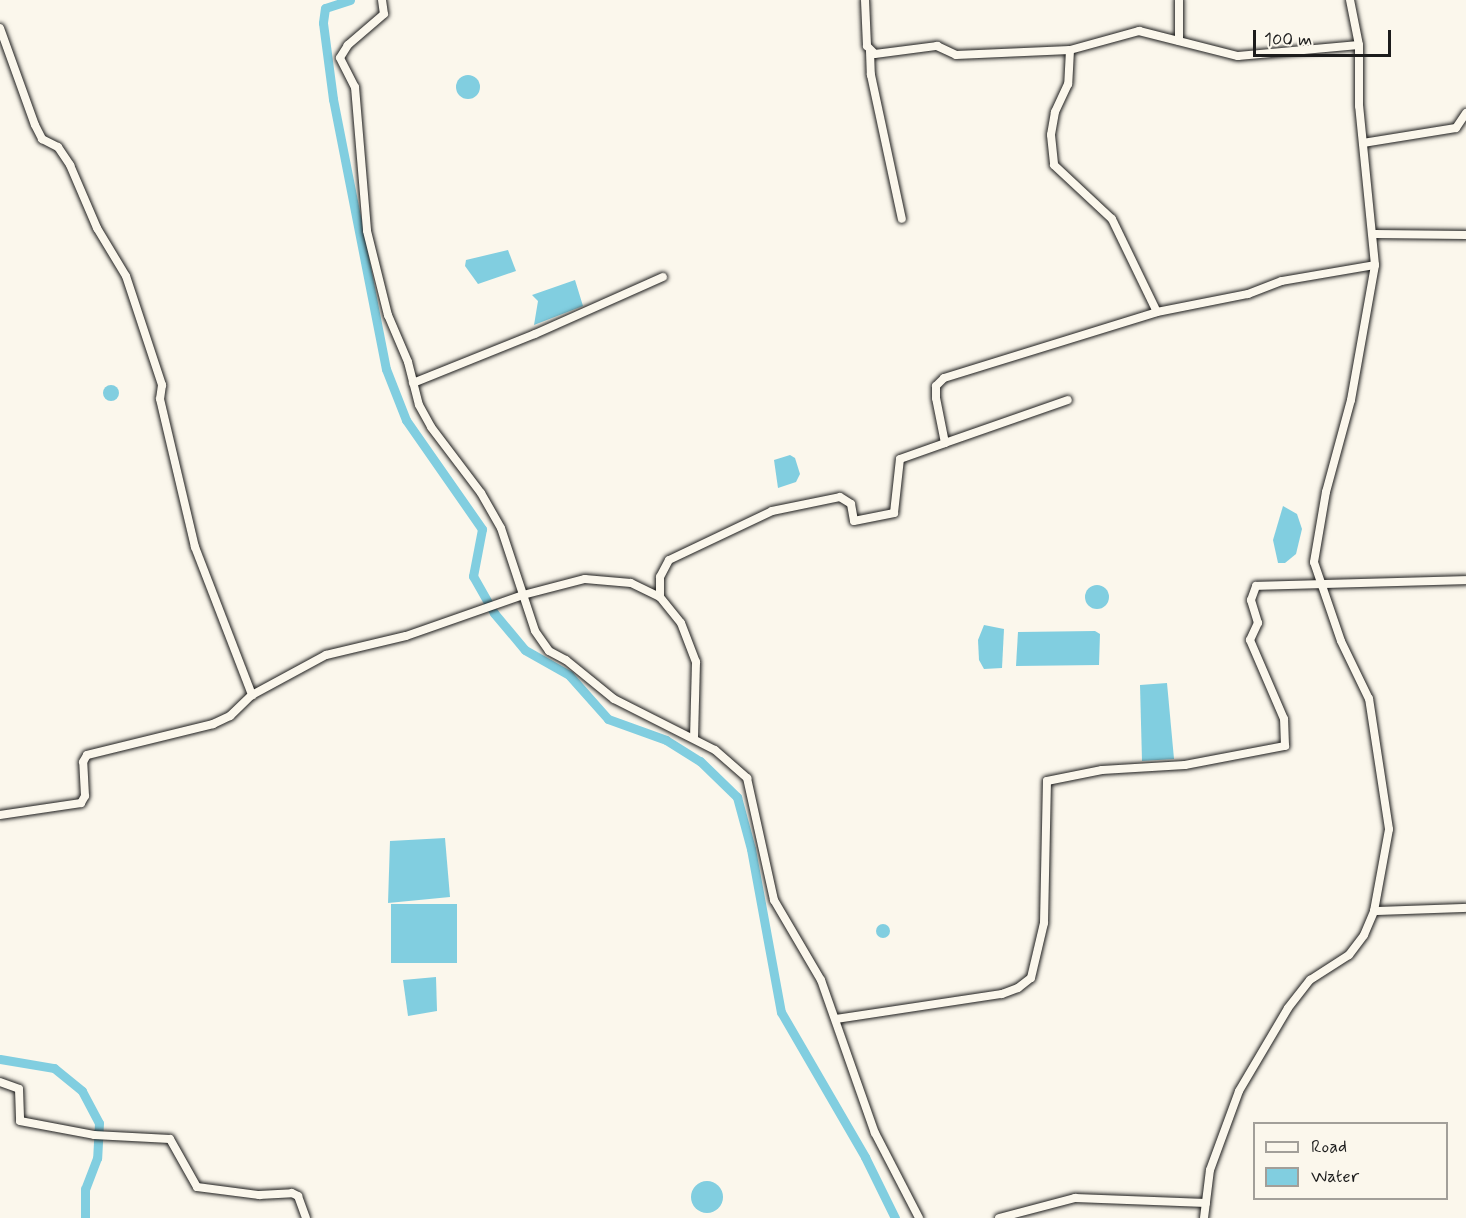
<!DOCTYPE html>
<html>
<head>
<meta charset="utf-8">
<style>
	body { margin:0 }
	#map { position:relative; width:1466px; height:1218px; overflow:hidden; background:#fbf7ec; font-family:Mynerve,sans-serif }
	div>[style] { position:absolute }
	[style*='--x'] { left:calc(var(--x)*1px); top:calc(var(--y)*1px); width:calc(var(--w)*1px); rotate:calc(var(--a)*1deg) }
	.water>* { inset:0; background:#81cee0; transform-origin:0 0 }
	.round { border-radius:50% }
	.canal>* { height:9px; margin:-4.5px; padding:0 4.5px; transform-origin:4.5px; border-radius:4.5px; background:#81cee0 }
	.roads { filter:drop-shadow(0 0 2px #1c1c1c) drop-shadow(0 0 2px #1c1c1c) }
	.minor>* { height:8px; margin:-4px; padding:0 4px; transform-origin:4px; border-radius:4px; background:#fbf7ec }
	span { translate:-50% -50%; white-space:nowrap; text-align:center; line-height:1.15; -webkit-text-stroke:4.5px #fbf7ec; paint-order:stroke }
	.legend { position:absolute; left:1253px; top:1122px; width:195px; height:78px; box-sizing:border-box; background:#fbf7ec; border:2px solid #a29f99; margin:0; padding:8px 10px; list-style:none; font-size:18px; color:#1c1c1c }
	.legend li { display:flex; align-items:center; gap:12px; height:30px }
	.legend b { width:30px; border:2px solid #a29f99 }
	.scale { position:absolute; left:1253px; top:30px; width:138px; height:27px; box-sizing:border-box; border:3px solid #1c1c1c; border-top:0; padding-left:8px; font-size:18px; line-height:21px; white-space:nowrap; color:#1c1c1c; -webkit-text-stroke:4px #fbf7ec; paint-order:stroke }
</style>
</head>
<body>
<div id="map">
	<div class="water">
		<i class="round" style="left:456px;top:75px;width:24px;height:24px"></i>
		<i style="clip-path:polygon(508px 250px,516px 271px,478px 284px,465px 266px,466px 260px)"></i>
		<i style="clip-path:polygon(575px 280px,583px 306px,534px 325px,538px 301px,532px 295px)"></i>
		<i class="round" style="left:103px;top:385px;width:16px;height:16px"></i>
		<i style="clip-path:polygon(790px 455px,795px 458px,800px 474px,796px 482px,778px 488px,774px 460px)"></i>
		<i style="clip-path:polygon(1283px 506px,1297px 514px,1302px 529px,1296px 554px,1285px 563px,1278px 563px,1273px 540px)"></i>
		<i class="round" style="left:1085px;top:585px;width:24px;height:24px"></i>
		<i style="clip-path:polygon(984px 625px,1004px 629px,1002px 668px,984px 669px,979px 660px,978px 640px)"></i>
		<i style="clip-path:polygon(1095px 631px,1100px 634px,1099px 665px,1016px 666px,1018px 632px)"></i>
		<i style="clip-path:polygon(1167px 683px,1174px 759px,1142px 761px,1140px 685px)"></i>
		<i style="clip-path:polygon(445px 838px,450px 897px,388px 903px,390px 841px)"></i>
		<i style="left:457px;top:904px;width:59px;height:66px;rotate:90deg"></i>
		<i class="round" style="left:876px;top:924px;width:14px;height:14px"></i>
		<i style="clip-path:polygon(436px 977px,437px 1011px,408px 1016px,403px 980px)"></i>
		<i class="round" style="left:691px;top:1181px;width:32px;height:32px"></i>
	</div>
	<div class="canal">
		<i style="--x:350;--y:0;--w:26;--a:162"></i>
		<i style="--x:325;--y:8;--w:15;--a:98"></i>
		<i style="--x:323;--y:23;--w:77;--a:82.5"></i>
		<i style="--x:333;--y:99;--w:275;--a:78.9"></i>
		<i style="--x:386;--y:369;--w:55;--a:68.6"></i>
		<i style="--x:406;--y:420;--w:133;--a:55.1"></i>
		<i style="--x:482;--y:529;--w:48;--a:100.8"></i>
		<i style="--x:473;--y:576;--w:43;--a:60.4"></i>
		<i style="--x:494;--y:613;--w:48;--a:50"></i>
		<i style="--x:525;--y:650;--w:51;--a:29.6"></i>
		<i style="--x:569;--y:675;--w:59;--a:48.4"></i>
		<i style="--x:608;--y:719;--w:62;--a:19.9"></i>
		<i style="--x:666;--y:740;--w:40;--a:32"></i>
		<i style="--x:700;--y:761;--w:52;--a:44.2"></i>
		<i style="--x:737;--y:797;--w:54;--a:74.9"></i>
		<i style="--x:751;--y:849;--w:166;--a:79.6"></i>
		<i style="--x:781;--y:1012;--w:168;--a:59.9"></i>
		<i style="--x:865;--y:1157;--w:68;--a:63.8"></i>
		<i style="--x:0;--y:1059;--w:55;--a:9.5"></i>
		<i style="--x:54;--y:1068;--w:36;--a:39"></i>
		<i style="--x:82;--y:1091;--w:36;--a:62"></i>
		<i style="--x:99;--y:1123;--w:35;--a:93"></i>
		<i style="--x:97;--y:1158;--w:33;--a:111"></i>
		<i style="--x:85;--y:1189;--w:29;--a:90"></i>
	</div>
	<div class="roads">
		<div class="minor">
			<i style="--x:382;--y:0;--w:14;--a:82"></i>
			<i style="--x:384;--y:14;--w:48;--a:139.3"></i>
			<i style="--x:348;--y:45;--w:15;--a:122"></i>
			<i style="--x:340;--y:58;--w:33;--a:63"></i>
			<i style="--x:355;--y:87;--w:144;--a:85.2"></i>
			<i style="--x:367;--y:231;--w:87;--a:76"></i>
			<i style="--x:388;--y:315;--w:51;--a:66.9"></i>
			<i style="--x:408;--y:362;--w:44;--a:75.7"></i>
			<i style="--x:419;--y:405;--w:25;--a:61"></i>
			<i style="--x:431;--y:427;--w:83;--a:52.9"></i>
			<i style="--x:481;--y:493;--w:40;--a:60.3"></i>
			<i style="--x:501;--y:528;--w:108;--a:71.7"></i>
			<i style="--x:535;--y:631;--w:24;--a:55"></i>
			<i style="--x:549;--y:651;--w:19;--a:28"></i>
			<i style="--x:566;--y:660;--w:62;--a:39.1"></i>
			<i style="--x:614;--y:699;--w:113;--a:26.8"></i>
			<i style="--x:715;--y:750;--w:43;--a:41.2"></i>
			<i style="--x:747;--y:778;--w:125;--a:77.5"></i>
			<i style="--x:774;--y:900;--w:93;--a:59.6"></i>
			<i style="--x:821;--y:980;--w:162;--a:70.6"></i>
			<i style="--x:875;--y:1133;--w:96;--a:62.6"></i>
			<i style="--x:865;--y:0;--w:46;--a:87.5"></i>
			<i style="--x:867;--y:46;--w:11;--a:45"></i>
			<i style="--x:875;--y:54;--w:63;--a:-7.4"></i>
			<i style="--x:937;--y:46;--w:21;--a:25"></i>
			<i style="--x:956;--y:55;--w:114;--a:-2.5"></i>
			<i style="--x:1070;--y:50;--w:72;--a:-15.4"></i>
			<i style="--x:1139;--y:31;--w:102;--a:14.2"></i>
			<i style="--x:1238;--y:56;--w:121;--a:-5.2"></i>
			<i style="--x:1179;--y:0;--w:41;--a:90"></i>
			<i style="--x:0;--y:28;--w:103;--a:70.2"></i>
			<i style="--x:35;--y:125;--w:16;--a:63"></i>
			<i style="--x:42;--y:139;--w:18;--a:27"></i>
			<i style="--x:58;--y:147;--w:22;--a:56"></i>
			<i style="--x:70;--y:165;--w:69;--a:66.8"></i>
			<i style="--x:97;--y:228;--w:56;--a:58.9"></i>
			<i style="--x:126;--y:276;--w:115;--a:71.7"></i>
			<i style="--x:162;--y:385;--w:14;--a:98"></i>
			<i style="--x:160;--y:399;--w:152;--a:76.7"></i>
			<i style="--x:195;--y:547;--w:159;--a:68.9"></i>
			<i style="--x:1070;--y:50;--w:34;--a:93"></i>
			<i style="--x:1068;--y:84;--w:31;--a:115"></i>
			<i style="--x:1055;--y:112;--w:23;--a:100"></i>
			<i style="--x:1051;--y:135;--w:30;--a:84"></i>
			<i style="--x:1054;--y:165;--w:79;--a:43"></i>
			<i style="--x:1112;--y:219;--w:103;--a:64.2"></i>
			<i style="--x:870;--y:51;--w:24;--a:88"></i>
			<i style="--x:871;--y:75;--w:147;--a:77.9"></i>
			<i style="--x:1363;--y:143;--w:94;--a:-9.2"></i>
			<i style="--x:1456;--y:128;--w:18;--a:-56"></i>
			<i style="--x:1375;--y:234;--w:91;--a:0.6"></i>
			<i style="--x:413;--y:383;--w:131;--a:-21.9"></i>
			<i style="--x:535;--y:334;--w:140;--a:-24"></i>
			<i style="--x:945;--y:443;--w:130;--a:-19.3"></i>
			<i style="--x:660;--y:597;--w:20;--a:-90"></i>
			<i style="--x:660;--y:577;--w:19;--a:-62"></i>
			<i style="--x:669;--y:560;--w:114;--a:-25.4"></i>
			<i style="--x:772;--y:511;--w:69;--a:-11.6"></i>
			<i style="--x:840;--y:497;--w:13;--a:32"></i>
			<i style="--x:851;--y:504;--w:17;--a:80"></i>
			<i style="--x:854;--y:521;--w:41;--a:-11.3"></i>
			<i style="--x:894;--y:513;--w:54;--a:-83.7"></i>
			<i style="--x:900;--y:459;--w:48;--a:-19.6"></i>
			<i style="--x:945;--y:443;--w:46;--a:-101.3"></i>
			<i style="--x:936;--y:398;--w:12;--a:-90"></i>
			<i style="--x:936;--y:386;--w:11;--a:-45"></i>
			<i style="--x:944;--y:378;--w:223;--a:-17.2"></i>
			<i style="--x:1157;--y:312;--w:93;--a:-11.2"></i>
			<i style="--x:1248;--y:294;--w:36;--a:-21"></i>
			<i style="--x:1282;--y:281;--w:94;--a:-9.8"></i>
			<i style="--x:0;--y:815;--w:82;--a:-8.4"></i>
			<i style="--x:81;--y:803;--w:8;--a:-60"></i>
			<i style="--x:85;--y:796;--w:34;--a:-93"></i>
			<i style="--x:83;--y:762;--w:8;--a:-60"></i>
			<i style="--x:87;--y:755;--w:130;--a:-13.8"></i>
			<i style="--x:213;--y:724;--w:19;--a:-25"></i>
			<i style="--x:230;--y:716;--w:30;--a:-44"></i>
			<i style="--x:252;--y:695;--w:84;--a:-28.4"></i>
			<i style="--x:326;--y:655;--w:82;--a:-13.4"></i>
			<i style="--x:406;--y:636;--w:124;--a:-19.3"></i>
			<i style="--x:523;--y:595;--w:64;--a:-14.5"></i>
			<i style="--x:585;--y:579;--w:46;--a:5"></i>
			<i style="--x:631;--y:583;--w:32;--a:26"></i>
			<i style="--x:660;--y:597;--w:33;--a:51"></i>
			<i style="--x:681;--y:623;--w:42;--a:69"></i>
			<i style="--x:696;--y:662;--w:76;--a:91.5"></i>
			<i style="--x:1374;--y:911;--w:92;--a:-1.9"></i>
			<i style="--x:836;--y:1019;--w:168;--a:-8.6"></i>
			<i style="--x:1002;--y:994;--w:17;--a:-21"></i>
			<i style="--x:1018;--y:988;--w:16;--a:-38"></i>
			<i style="--x:1031;--y:978;--w:57;--a:-76.7"></i>
			<i style="--x:1044;--y:923;--w:142;--a:-88.8"></i>
			<i style="--x:1047;--y:781;--w:56;--a:-11.3"></i>
			<i style="--x:1102;--y:770;--w:83;--a:-3.4"></i>
			<i style="--x:1185;--y:765;--w:102;--a:-10.8"></i>
			<i style="--x:1285;--y:746;--w:27;--a:-92"></i>
			<i style="--x:1284;--y:719;--w:86;--a:-113.3"></i>
			<i style="--x:1250;--y:640;--w:19;--a:-65"></i>
			<i style="--x:1258;--y:623;--w:24;--a:-107"></i>
			<i style="--x:1251;--y:600;--w:15;--a:-70"></i>
			<i style="--x:1256;--y:586;--w:210;--a:-1.6"></i>
			<i style="--x:0;--y:1082;--w:20;--a:20"></i>
			<i style="--x:19;--y:1089;--w:32;--a:88"></i>
			<i style="--x:20;--y:1121;--w:75;--a:10.7"></i>
			<i style="--x:94;--y:1135;--w:76;--a:3"></i>
			<i style="--x:170;--y:1139;--w:55;--a:60.6"></i>
			<i style="--x:197;--y:1187;--w:63;--a:7.4"></i>
			<i style="--x:259;--y:1195;--w:33;--a:-3"></i>
			<i style="--x:292;--y:1193;--w:7;--a:27"></i>
			<i style="--x:298;--y:1196;--w:23;--a:70"></i>
			<i style="--x:999;--y:1218;--w:79;--a:-14.7"></i>
			<i style="--x:1075;--y:1198;--w:131;--a:2.2"></i>
			<i style="--x:1204;--y:1218;--w:48;--a:-82.9"></i>
			<i style="--x:1210;--y:1170;--w:84;--a:-69.8"></i>
			<i style="--x:1239;--y:1091;--w:96;--a:-59.4"></i>
			<i style="--x:1288;--y:1008;--w:36;--a:-52"></i>
			<i style="--x:1310;--y:980;--w:46;--a:-32.7"></i>
			<i style="--x:1349;--y:955;--w:25;--a:-53"></i>
			<i style="--x:1364;--y:935;--w:26;--a:-67"></i>
			<i style="--x:1374;--y:911;--w:83;--a:-79.6"></i>
			<i style="--x:1389;--y:829;--w:132;--a:-98.7"></i>
			<i style="--x:1369;--y:699;--w:64;--a:-115.8"></i>
			<i style="--x:1341;--y:641;--w:83;--a:-108.9"></i>
			<i style="--x:1314;--y:562;--w:71;--a:-80.3"></i>
			<i style="--x:1326;--y:492;--w:95;--a:-74.8"></i>
			<i style="--x:1351;--y:400;--w:137;--a:-79.9"></i>
			<i style="--x:1375;--y:265;--w:160;--a:-95.7"></i>
			<i style="--x:1359;--y:106;--w:61;--a:-90"></i>
			<i style="--x:1359;--y:45;--w:46;--a:-101.3"></i>
		</div>
	</div>
	<ul class="legend">
	<li><b style="height:8px;background:#fbf7ec"></b>Road</li>
	<li><b style="height:16px;background:#81cee0"></b>Water</li>
	</ul>
	<div class="scale">100 m</div>
</div>
</body>
</html>
